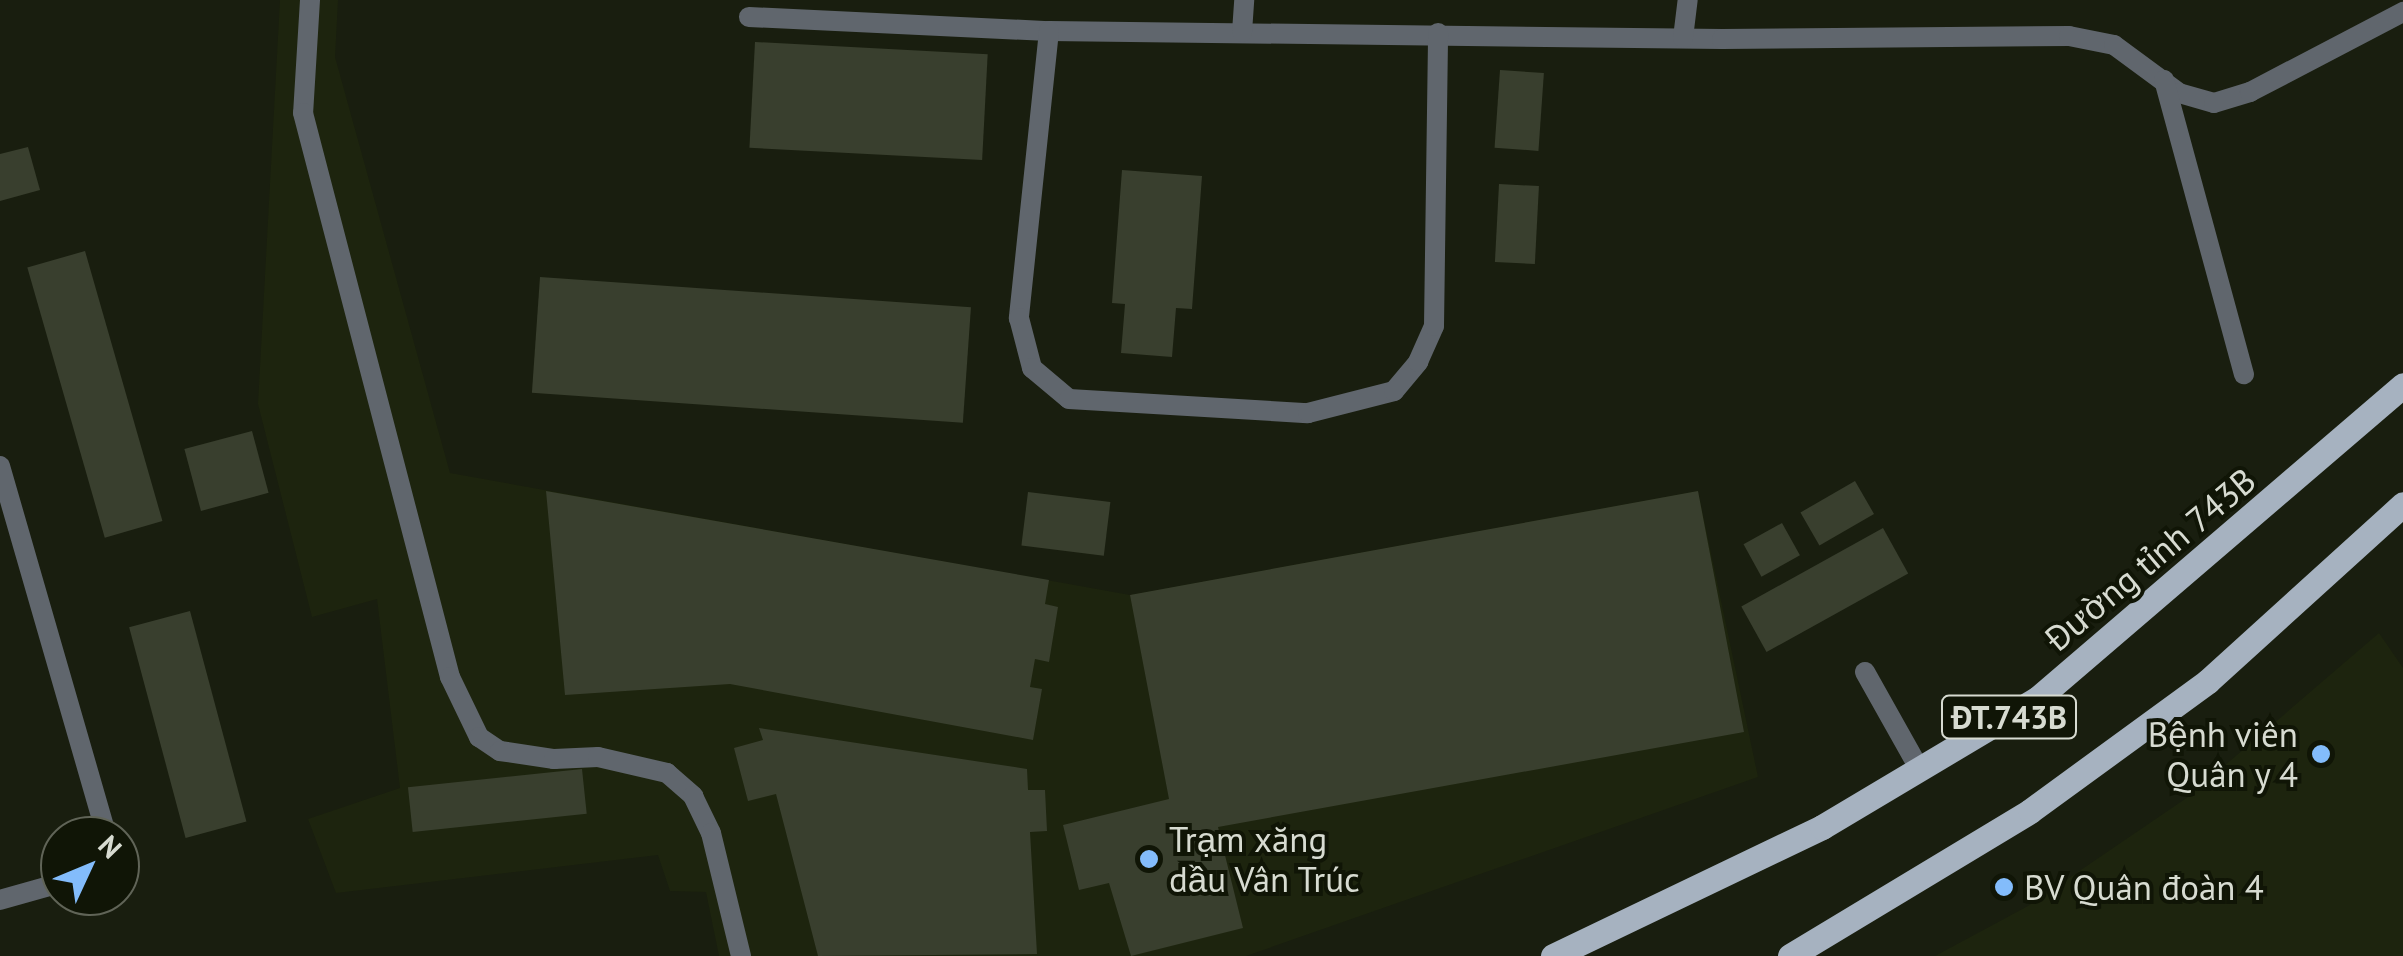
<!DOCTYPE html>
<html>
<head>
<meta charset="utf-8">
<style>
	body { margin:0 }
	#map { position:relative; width:2403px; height:956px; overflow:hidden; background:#191e0f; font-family:"PT Sans",sans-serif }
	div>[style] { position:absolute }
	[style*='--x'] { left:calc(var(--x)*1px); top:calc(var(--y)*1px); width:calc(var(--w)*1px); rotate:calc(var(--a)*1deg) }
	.built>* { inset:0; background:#1d240e }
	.building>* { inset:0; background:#393f2e; transform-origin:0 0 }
	.lane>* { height:20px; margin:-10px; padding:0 10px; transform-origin:10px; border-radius:10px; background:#60666d }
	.primary>* { height:25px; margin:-12.5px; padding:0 12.5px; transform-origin:12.5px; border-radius:12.5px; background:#a6b2c0 }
	.dots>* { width:28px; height:28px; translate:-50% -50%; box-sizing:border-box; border:5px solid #101506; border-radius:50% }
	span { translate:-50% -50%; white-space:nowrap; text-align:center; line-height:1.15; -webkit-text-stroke:8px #101506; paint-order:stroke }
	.shield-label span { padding:2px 8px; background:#101506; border:2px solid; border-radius:8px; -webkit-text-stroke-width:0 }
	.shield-label { font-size:32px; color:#d7dbd1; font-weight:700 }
	.street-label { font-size:35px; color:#d7dbd1 }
	.poi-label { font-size:35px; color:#d7dbd1 }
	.right { translate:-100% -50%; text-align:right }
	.left { translate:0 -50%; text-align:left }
	.north { position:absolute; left:40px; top:816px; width:100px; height:100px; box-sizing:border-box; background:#101506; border:2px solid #606457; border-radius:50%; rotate:46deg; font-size:28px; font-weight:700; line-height:40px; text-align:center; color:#d7dbd1 }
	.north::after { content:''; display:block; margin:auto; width:35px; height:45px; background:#83bcfb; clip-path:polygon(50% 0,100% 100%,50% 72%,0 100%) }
</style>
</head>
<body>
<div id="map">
	<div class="built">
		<i style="clip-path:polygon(280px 0,338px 0,335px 57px,450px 473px,1130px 595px,1698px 491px,1758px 777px,1246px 956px,719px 956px,706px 892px,670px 891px,658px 855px,336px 893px,308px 819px,400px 788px,377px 599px,312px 617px,258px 404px)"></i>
		<i style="clip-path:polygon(2379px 633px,2403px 668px,2403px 956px,1935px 956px,2028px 906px,2188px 797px)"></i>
	</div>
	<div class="building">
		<i style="left:755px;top:42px;width:233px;height:106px;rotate:3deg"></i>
		<i style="left:1500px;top:70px;width:44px;height:78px;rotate:4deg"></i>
		<i style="clip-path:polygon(28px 147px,40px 190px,0 201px,0 154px)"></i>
		<i style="clip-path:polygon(1122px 170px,1202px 176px,1192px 309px,1176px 308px,1172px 357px,1121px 353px,1125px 304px,1112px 303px)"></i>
		<i style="left:1499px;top:184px;width:40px;height:78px;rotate:3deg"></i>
		<i style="left:85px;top:251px;width:281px;height:60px;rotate:74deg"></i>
		<i style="left:540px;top:277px;width:432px;height:116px;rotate:4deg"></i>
		<i style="left:252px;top:431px;width:64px;height:70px;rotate:75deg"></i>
		<i style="left:1855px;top:481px;width:38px;height:63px;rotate:60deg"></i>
		<i style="clip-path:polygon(546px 491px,1049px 580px,1045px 604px,1058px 607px,1049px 662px,1035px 659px,1030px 687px,1042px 689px,1033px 740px,730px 684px,565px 695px)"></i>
		<i style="clip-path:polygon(1698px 491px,1744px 732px,1218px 827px,1243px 928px,1131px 956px,1109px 883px,1079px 890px,1063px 825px,1169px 799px,1130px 595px)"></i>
		<i style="left:1028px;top:492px;width:83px;height:54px;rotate:7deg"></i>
		<i style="left:1782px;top:523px;width:37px;height:44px;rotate:61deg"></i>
		<i style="left:1883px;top:528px;width:52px;height:162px;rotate:61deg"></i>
		<i style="left:190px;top:611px;width:218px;height:63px;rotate:75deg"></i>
		<i style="clip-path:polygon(759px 728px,1027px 769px,1028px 790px,1045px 790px,1047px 831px,1030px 832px,1037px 954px,818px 956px,776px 794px,748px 801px,734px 748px,763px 740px)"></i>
		<i style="left:582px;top:769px;width:45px;height:175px;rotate:84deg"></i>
	</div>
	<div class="lane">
		<i style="--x:310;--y:0;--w:113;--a:93.5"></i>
		<i style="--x:303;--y:113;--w:583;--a:75.39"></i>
		<i style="--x:450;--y:677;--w:67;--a:64.2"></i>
		<i style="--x:479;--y:737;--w:25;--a:34"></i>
		<i style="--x:500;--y:751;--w:55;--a:8.4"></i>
		<i style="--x:554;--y:759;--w:44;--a:-2.6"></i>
		<i style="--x:598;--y:757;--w:71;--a:13.1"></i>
		<i style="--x:667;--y:773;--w:35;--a:41"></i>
		<i style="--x:693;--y:796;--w:41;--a:64.1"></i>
		<i style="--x:711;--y:833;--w:127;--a:76.3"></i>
		<i style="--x:749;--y:17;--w:300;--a:2.7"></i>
		<i style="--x:1049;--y:31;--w:673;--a:0.68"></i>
		<i style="--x:1722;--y:39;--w:347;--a:-0.5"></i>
		<i style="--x:2069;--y:36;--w:46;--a:11.3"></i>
		<i style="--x:2114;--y:45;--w:81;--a:36.4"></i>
		<i style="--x:2179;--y:93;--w:36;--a:16"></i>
		<i style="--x:2214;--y:103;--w:38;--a:-17"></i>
		<i style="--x:2250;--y:92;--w:173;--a:-27.6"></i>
		<i style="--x:1049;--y:31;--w:289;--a:96"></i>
		<i style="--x:1019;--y:318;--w:52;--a:75.4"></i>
		<i style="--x:1032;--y:368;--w:48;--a:40"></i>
		<i style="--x:1069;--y:399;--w:239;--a:3.4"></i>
		<i style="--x:1308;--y:413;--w:89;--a:-14.3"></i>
		<i style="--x:1394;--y:391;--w:38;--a:-50"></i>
		<i style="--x:1418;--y:362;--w:39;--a:-66"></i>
		<i style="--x:1434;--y:326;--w:293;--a:-89.2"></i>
		<i style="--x:1242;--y:32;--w:32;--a:-86"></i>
		<i style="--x:1683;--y:38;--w:38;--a:-83"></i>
		<i style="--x:2164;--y:80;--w:305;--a:74.8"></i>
		<i style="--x:0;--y:466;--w:385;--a:73.9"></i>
		<i style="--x:1865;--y:672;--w:112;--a:60.7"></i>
		<i style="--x:0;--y:900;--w:62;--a:-15.8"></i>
	</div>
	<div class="primary">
		<i style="--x:1553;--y:956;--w:298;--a:-25.6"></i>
		<i style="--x:1822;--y:827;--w:250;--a:-30.8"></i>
		<i style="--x:2037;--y:699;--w:482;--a:-40.6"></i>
		<i style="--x:1790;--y:956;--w:280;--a:-31.1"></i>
		<i style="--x:2030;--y:811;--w:220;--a:-36.1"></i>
		<i style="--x:2208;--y:681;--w:263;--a:-42.2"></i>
	</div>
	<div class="dots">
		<i style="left:2321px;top:754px;background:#83bcfb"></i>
		<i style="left:1149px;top:859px;background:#83bcfb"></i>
		<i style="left:2004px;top:887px;background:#83bcfb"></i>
	</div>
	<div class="shield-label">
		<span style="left:2009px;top:717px">ĐT.743B</span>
	</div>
	<div class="street-label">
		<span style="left:2150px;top:559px;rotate:-40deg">Đường tỉnh 743B</span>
	</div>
	<div class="poi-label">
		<span class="right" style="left:2298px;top:754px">Bệnh viên<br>Quân y 4</span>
		<span class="left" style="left:1169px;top:859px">Trạm xăng<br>dầu Vân Trúc</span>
		<span class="left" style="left:2024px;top:887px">BV Quân đoàn 4</span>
	</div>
	<div class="north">N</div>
</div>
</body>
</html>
